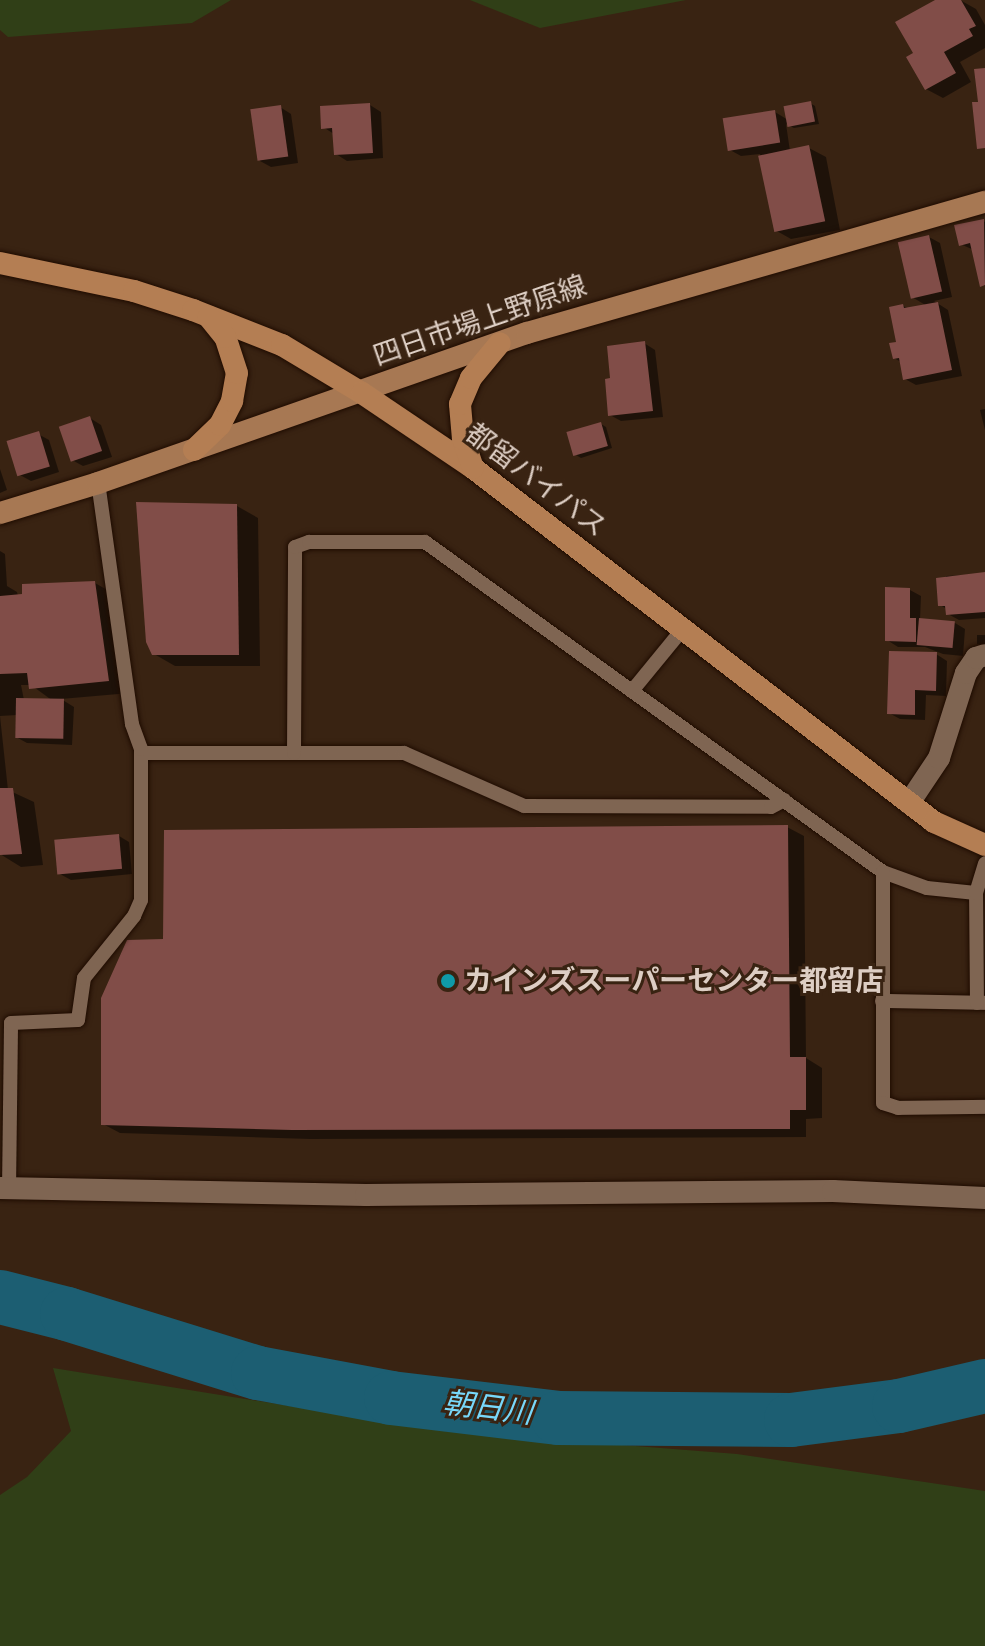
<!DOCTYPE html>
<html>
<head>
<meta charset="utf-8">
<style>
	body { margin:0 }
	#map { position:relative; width:985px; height:1646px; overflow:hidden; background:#392312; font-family:"Source Sans 3","Noto Sans JP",sans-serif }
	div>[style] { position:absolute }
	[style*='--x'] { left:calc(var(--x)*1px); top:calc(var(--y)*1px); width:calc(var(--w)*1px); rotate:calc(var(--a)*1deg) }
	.green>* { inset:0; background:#303f17 }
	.shadow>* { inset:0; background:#0007 }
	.river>* { height:54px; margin:-27px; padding:0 27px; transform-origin:27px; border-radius:27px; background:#1c5e72 }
	.building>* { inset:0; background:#814d48; transform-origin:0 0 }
	.roads { filter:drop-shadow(0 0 2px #1f0c00) drop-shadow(0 0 2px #1f0c00) }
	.service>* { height:14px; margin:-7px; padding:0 7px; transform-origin:7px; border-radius:7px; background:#7f6552 }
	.minor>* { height:22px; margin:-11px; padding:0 11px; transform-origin:11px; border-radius:11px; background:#7f6552 }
	.primary>* { height:22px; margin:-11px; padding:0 11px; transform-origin:11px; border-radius:11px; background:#a77853 }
	.trunk>* { height:22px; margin:-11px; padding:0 11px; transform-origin:11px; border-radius:11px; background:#b47e53 }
	.dots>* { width:22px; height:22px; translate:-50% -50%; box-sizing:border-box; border:4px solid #392312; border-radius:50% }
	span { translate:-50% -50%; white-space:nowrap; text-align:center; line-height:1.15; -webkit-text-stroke:6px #392312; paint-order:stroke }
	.street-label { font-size:28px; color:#ddcec4 }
	.poi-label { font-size:28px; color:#ddcec4; font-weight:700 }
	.left { translate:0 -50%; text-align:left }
	.water-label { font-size:30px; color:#78d8fa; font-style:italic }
</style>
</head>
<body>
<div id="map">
	<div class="green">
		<i style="clip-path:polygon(0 0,231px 0,192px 23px,8px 37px,0 30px)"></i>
		<i style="clip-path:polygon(470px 0,686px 0,540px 28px)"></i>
		<i style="clip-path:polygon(53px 1368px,445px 1431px,737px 1454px,985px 1491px,985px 1646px,0 1646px,0 1495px,27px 1477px,71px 1431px)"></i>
	</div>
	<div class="shadow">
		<i style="clip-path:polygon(939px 0,960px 0,976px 9px,985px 25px,985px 48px,960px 62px,971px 82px,943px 98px,926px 89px,916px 54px)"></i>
		<i style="clip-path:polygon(810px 103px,815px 106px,819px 124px,794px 128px,786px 124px,790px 151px,809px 148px,826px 157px,840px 230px,791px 239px,775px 230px,760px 154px,741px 156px,730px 150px,775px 112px,788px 120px)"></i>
		<i style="clip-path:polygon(370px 105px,381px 112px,383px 158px,347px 161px,336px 154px,334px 134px,323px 127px)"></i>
		<i style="clip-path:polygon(280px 107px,291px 114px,298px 163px,271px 167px,260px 161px)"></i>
		<i style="clip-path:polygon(983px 221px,985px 222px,985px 287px,974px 250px,960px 244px)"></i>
		<i style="clip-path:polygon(929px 237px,940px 243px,952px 297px,934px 301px,948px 310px,962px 376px,916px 385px,905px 379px,901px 362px,894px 358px,903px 306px,910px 309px,927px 306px,912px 297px)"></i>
		<i style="clip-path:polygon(644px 343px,655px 350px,663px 417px,621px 421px,610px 415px,612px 380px)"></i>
		<i style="clip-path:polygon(985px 409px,985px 430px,980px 410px)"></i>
		<i style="clip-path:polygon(90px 418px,101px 425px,112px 457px,83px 466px,72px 460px)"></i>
		<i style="clip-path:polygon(601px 424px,606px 427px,612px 448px,581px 458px,576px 455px)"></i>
		<i style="clip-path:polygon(38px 434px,49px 440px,59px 472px,31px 481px,20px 475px)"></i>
		<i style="clip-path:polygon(0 469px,7px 490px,0 493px)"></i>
		<i style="clip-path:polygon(237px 506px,258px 518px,260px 666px,175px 666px,154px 654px)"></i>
		<i style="clip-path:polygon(evenodd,0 551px,5px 554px,7px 586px,17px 592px,18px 596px,95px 583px,116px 595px,130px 693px,61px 699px,74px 707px,72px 745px,27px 743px,16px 737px,17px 715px,0 716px,8px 790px,34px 802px,43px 865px,21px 867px,0 854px,0 551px,21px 685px,31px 685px,53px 701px,24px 700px,21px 685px)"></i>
		<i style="clip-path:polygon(985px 574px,985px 618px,959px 620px,948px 614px,947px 609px,940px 605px,946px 576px)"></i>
		<i style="clip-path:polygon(910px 590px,921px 596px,920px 620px,955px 623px,965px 629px,963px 656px,943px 654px,925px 647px,898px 647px,887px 640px)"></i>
		<i style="clip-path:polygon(977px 635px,985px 635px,985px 646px,977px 644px)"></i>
		<i style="clip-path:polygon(936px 654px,947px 661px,946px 696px,926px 695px,925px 720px,900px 719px,889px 713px)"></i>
		<i style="clip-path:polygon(787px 827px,804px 836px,806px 1058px,822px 1068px,822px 1118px,806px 1119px,806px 1137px,310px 1139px,120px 1133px,103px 1124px)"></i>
		<i style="clip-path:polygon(119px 836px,129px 842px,132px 874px,71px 880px,60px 874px)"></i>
	</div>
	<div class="river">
		<i style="--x:0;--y:1297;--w:69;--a:14.2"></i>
		<i style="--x:67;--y:1314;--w:200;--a:17.2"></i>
		<i style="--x:258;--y:1373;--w:135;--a:10.6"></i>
		<i style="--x:391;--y:1398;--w:168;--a:6.8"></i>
		<i style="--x:558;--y:1418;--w:233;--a:0.5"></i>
		<i style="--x:791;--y:1420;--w:109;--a:-7.4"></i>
		<i style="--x:899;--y:1406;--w:88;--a:-13.1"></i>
	</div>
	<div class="building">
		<i style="clip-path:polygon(935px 0,961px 0,976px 26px,969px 29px,973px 36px,944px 52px,956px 73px,925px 90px,906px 57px,913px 53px,895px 22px)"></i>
		<i style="clip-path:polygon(985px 68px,985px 148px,977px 149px,972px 102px,978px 102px,974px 69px)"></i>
		<i style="left:811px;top:101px;width:21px;height:28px;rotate:79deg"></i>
		<i style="clip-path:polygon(370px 103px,373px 153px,334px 155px,332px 128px,321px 129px,320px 106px)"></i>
		<i style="left:281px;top:105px;width:52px;height:31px;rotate:82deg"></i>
		<i style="left:775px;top:110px;width:33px;height:53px;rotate:81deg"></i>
		<i style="left:809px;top:145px;width:78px;height:52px;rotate:78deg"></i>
		<i style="clip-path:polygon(984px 219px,985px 285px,980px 287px,970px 243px,959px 246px,954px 225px)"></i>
		<i style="left:929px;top:235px;width:58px;height:32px;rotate:77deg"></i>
		<i style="clip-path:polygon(938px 302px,952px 370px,903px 380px,899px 358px,893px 359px,889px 343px,896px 342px,889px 307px,903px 304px,904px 308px)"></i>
		<i style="clip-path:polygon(645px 341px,653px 411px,608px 416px,605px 379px,610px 378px,607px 346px)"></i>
		<i style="left:90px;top:416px;width:37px;height:33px;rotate:71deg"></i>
		<i style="left:601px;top:422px;width:25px;height:36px;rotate:74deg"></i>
		<i style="left:39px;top:431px;width:37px;height:34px;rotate:73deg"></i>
		<i style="clip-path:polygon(136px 502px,237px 504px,239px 655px,152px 655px,146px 642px)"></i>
		<i style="clip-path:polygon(985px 572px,985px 612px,946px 615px,945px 606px,938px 606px,936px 578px)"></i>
		<i style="clip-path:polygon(95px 581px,109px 681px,29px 689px,27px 673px,0 674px,0 596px,22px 594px,22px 584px)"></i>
		<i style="clip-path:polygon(885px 587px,910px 588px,910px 618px,916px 618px,916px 642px,885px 641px)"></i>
		<i style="left:919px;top:618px;width:36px;height:27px;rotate:5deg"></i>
		<i style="clip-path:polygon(889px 651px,937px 652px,936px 691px,915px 690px,915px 715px,887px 714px)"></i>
		<i style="left:16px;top:698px;width:48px;height:40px;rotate:1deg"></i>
		<i style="clip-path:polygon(0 788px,13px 788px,22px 854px,0 855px)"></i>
		<i style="clip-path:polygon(788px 825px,790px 1057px,806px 1057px,806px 1110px,790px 1110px,790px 1129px,292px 1130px,101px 1125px,101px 998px,127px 940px,163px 939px,164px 830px)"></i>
		<i style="left:119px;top:834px;width:35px;height:65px;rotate:85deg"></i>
	</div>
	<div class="roads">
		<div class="service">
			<i style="--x:632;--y:691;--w:79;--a:-50.7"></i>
			<i style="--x:141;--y:753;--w:263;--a:0"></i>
			<i style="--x:404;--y:753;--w:131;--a:23.8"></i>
			<i style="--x:524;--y:806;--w:247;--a:0.2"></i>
			<i style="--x:771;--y:807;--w:15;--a:-28"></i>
			<i style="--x:294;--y:753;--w:206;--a:-89.7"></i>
			<i style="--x:295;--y:547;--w:15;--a:-20"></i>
			<i style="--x:309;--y:542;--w:116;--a:0"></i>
			<i style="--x:425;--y:542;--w:565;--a:35.77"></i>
			<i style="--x:883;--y:872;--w:47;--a:20"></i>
			<i style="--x:927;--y:888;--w:49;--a:5.8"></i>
			<i style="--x:883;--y:872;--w:231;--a:90"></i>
			<i style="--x:883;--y:1103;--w:16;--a:18"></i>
			<i style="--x:898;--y:1108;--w:87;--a:-0.7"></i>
			<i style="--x:882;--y:1001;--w:103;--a:1.1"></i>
			<i style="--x:977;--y:1003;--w:110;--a:-90.5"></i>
			<i style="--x:976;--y:893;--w:31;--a:-73"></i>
			<i style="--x:9;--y:1190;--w:167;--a:-89.3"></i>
			<i style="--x:11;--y:1023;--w:67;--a:-2.6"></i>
			<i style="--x:78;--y:1020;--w:42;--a:-81.9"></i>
			<i style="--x:84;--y:978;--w:80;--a:-51.1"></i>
			<i style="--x:134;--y:916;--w:17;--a:-66"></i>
			<i style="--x:141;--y:900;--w:151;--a:-90"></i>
			<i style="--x:141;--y:749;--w:27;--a:-110"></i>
			<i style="--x:132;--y:724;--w:243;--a:-98"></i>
		</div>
		<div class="minor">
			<i style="--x:909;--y:803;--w:54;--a:-56.3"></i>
			<i style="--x:939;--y:758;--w:89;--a:-72.4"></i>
			<i style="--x:966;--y:673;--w:18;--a:-56"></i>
			<i style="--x:976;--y:658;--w:9;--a:-18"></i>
			<i style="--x:0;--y:1188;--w:366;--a:1.1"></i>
			<i style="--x:366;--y:1195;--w:467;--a:-0.5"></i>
			<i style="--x:833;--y:1191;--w:152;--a:2.6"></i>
		</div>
		<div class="primary">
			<i style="--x:0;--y:513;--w:102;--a:-17"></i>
			<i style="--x:98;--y:483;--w:454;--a:-19.3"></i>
			<i style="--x:527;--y:333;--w:476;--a:-16"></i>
		</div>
		<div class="trunk">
			<i style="--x:0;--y:263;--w:137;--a:11.8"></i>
			<i style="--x:134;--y:291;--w:62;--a:17.9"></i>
			<i style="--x:193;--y:310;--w:96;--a:21.5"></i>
			<i style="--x:282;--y:345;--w:93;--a:31"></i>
			<i style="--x:362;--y:393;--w:134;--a:34"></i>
			<i style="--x:473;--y:468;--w:581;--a:37.52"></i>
			<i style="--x:934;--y:822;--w:56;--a:24.3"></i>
			<i style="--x:194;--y:450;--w:36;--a:-44"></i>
			<i style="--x:220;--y:425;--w:27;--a:-63"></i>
			<i style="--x:232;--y:401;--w:28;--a:-80"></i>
			<i style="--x:237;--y:373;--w:38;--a:-108"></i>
			<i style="--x:225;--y:337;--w:26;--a:-129"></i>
			<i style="--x:473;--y:468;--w:31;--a:-109"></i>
			<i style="--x:463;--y:439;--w:35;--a:-95"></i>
			<i style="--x:460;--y:404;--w:28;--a:-67"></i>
			<i style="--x:471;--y:378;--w:45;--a:-50.4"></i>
		</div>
	</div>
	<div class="dots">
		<i style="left:448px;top:981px;background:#0f9aa8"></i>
	</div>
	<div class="street-label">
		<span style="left:480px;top:321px;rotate:-19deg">四日市場上野原線</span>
		<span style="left:536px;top:480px;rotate:37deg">都留バイパス</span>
	</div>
	<div class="poi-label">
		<span class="left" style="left:464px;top:981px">カインズスーパーセンター都留店</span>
	</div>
	<div class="water-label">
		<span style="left:488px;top:1409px;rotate:7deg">朝日川</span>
	</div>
</div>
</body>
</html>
